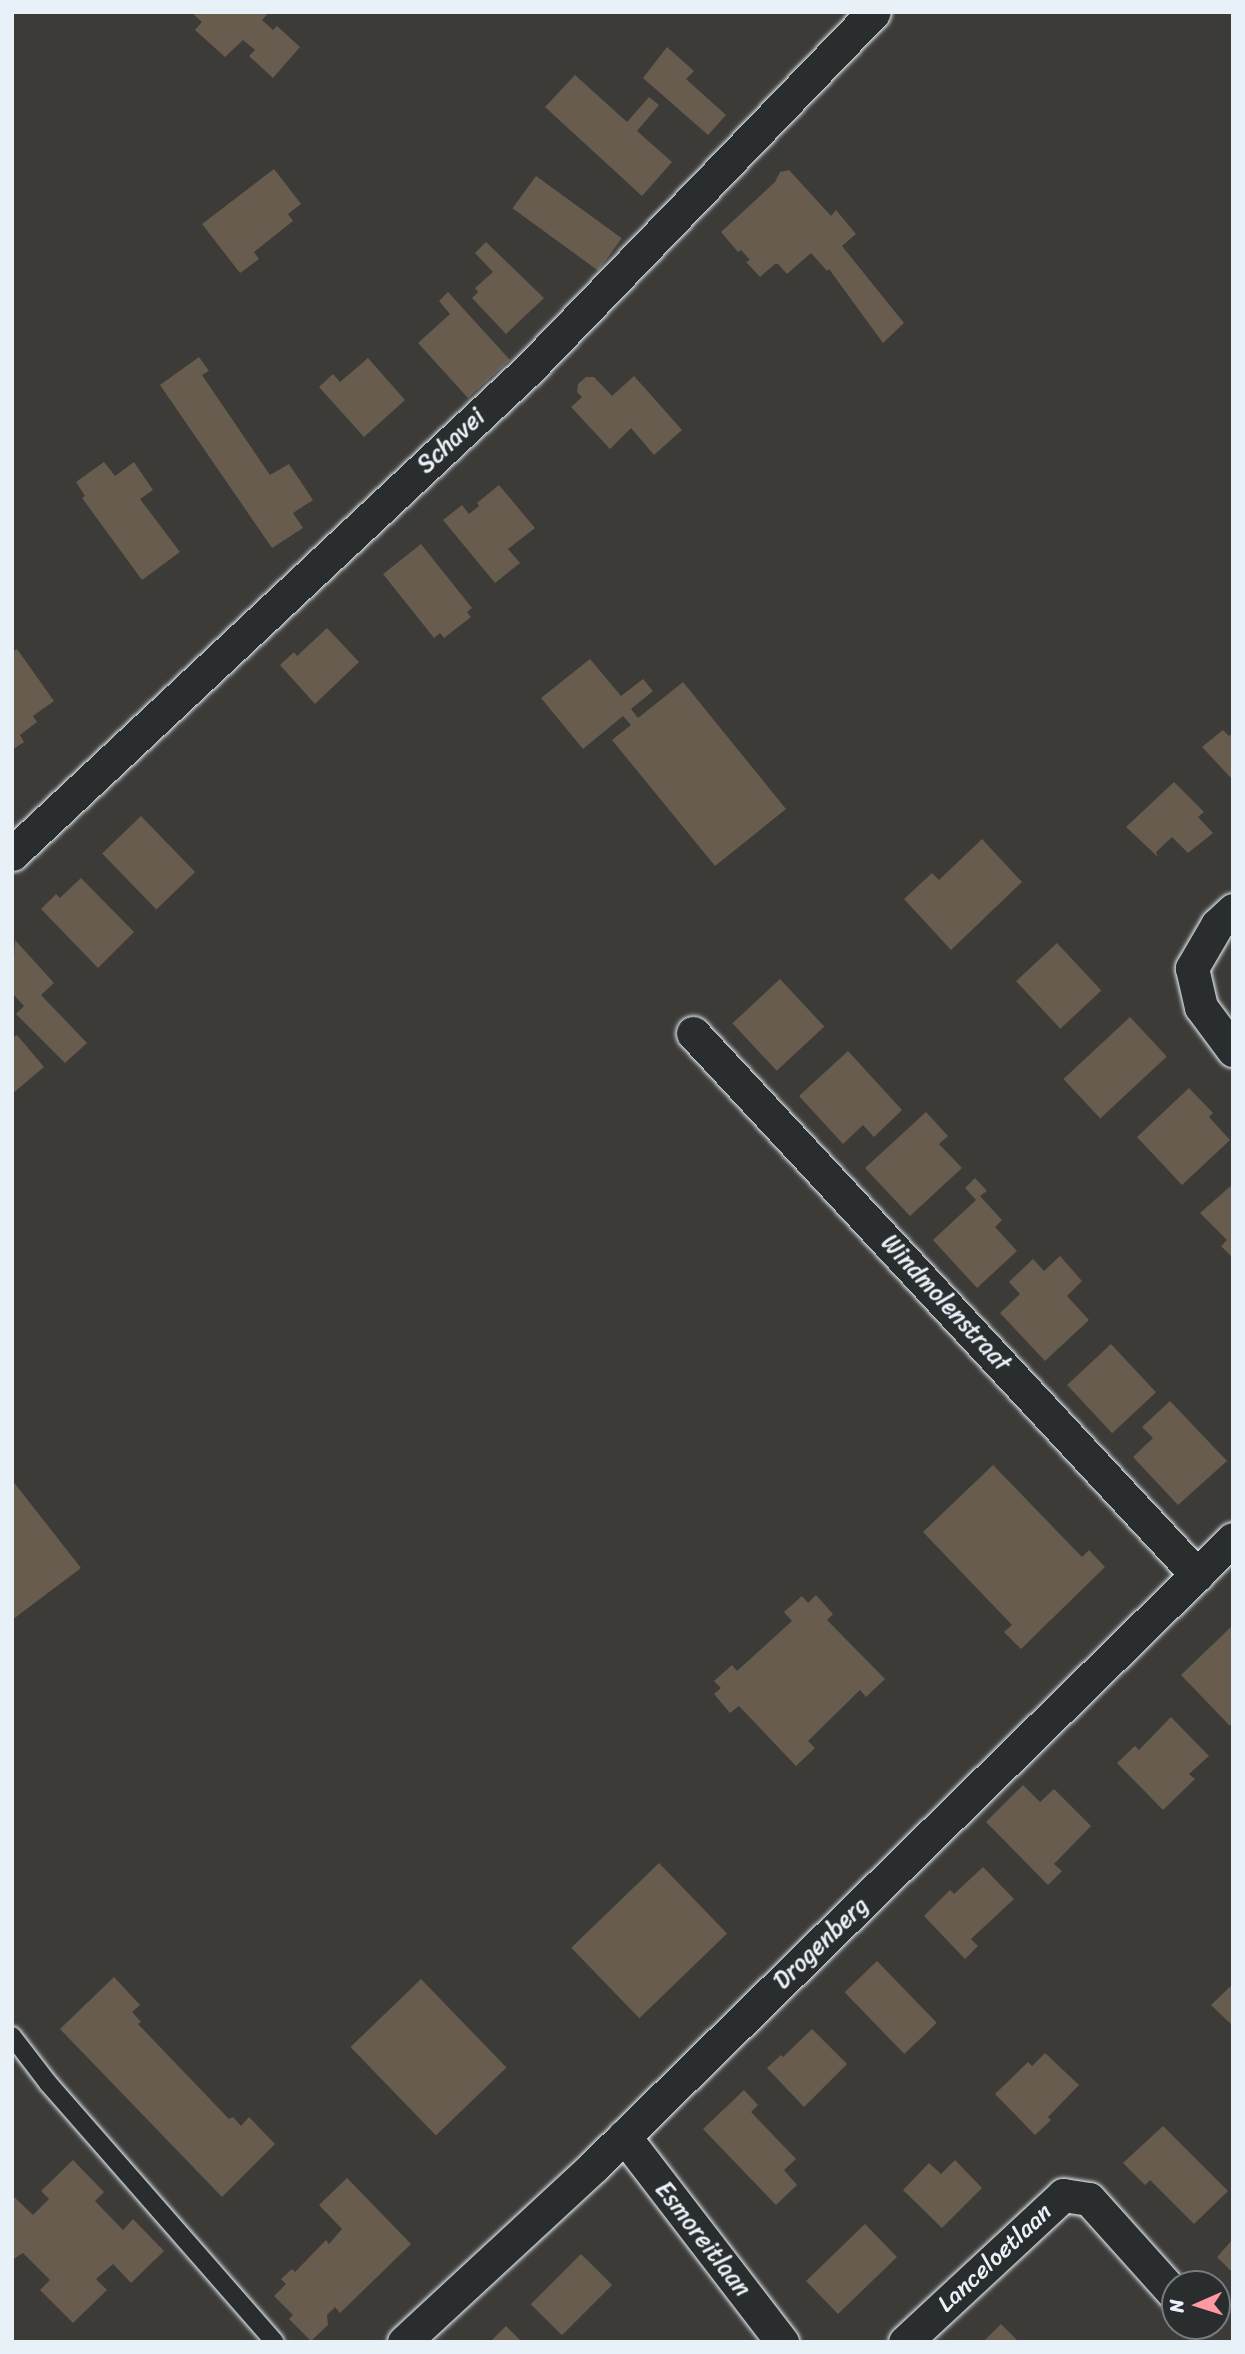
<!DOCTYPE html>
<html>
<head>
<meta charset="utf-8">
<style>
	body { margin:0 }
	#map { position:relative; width:1245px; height:2354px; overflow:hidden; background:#3c3b38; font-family:Sriracha,sans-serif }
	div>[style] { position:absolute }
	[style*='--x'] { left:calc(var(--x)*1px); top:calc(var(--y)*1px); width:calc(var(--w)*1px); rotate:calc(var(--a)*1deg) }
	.building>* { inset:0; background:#675c4e; transform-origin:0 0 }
	.roads { filter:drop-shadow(0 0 2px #e8f1f8) drop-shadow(0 0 2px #e8f1f8) }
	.lane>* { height:18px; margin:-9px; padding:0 9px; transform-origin:9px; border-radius:9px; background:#2a2d2e }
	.street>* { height:33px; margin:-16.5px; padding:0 16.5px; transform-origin:16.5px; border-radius:16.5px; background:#2a2d2e }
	span { translate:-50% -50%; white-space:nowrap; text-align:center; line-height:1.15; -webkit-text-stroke:5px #2a2d2e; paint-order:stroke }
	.street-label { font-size:24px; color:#e8f1f8 }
	.frame { position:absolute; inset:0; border:14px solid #e8f1f8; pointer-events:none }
	.north { position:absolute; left:1161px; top:2270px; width:70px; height:70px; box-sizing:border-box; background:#2a2d2e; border:2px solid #767b7f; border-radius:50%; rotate:267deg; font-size:19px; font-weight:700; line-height:28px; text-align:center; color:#e8f1f8 }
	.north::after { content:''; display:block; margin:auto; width:24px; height:32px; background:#ff9aa2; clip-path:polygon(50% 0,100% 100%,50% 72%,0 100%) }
</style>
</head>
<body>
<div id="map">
	<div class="building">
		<i style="clip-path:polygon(191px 12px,269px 12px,262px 20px,273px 30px,277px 26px,300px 47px,273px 78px,249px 56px,255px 50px,243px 40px,225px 57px,195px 30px,202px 22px)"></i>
		<i style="clip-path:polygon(667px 47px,694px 71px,686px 79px,726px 115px,708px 135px,643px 78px)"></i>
		<i style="clip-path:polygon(575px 75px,627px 122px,649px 97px,659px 105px,637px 131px,672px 162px,642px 196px,545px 107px)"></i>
		<i style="clip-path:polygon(274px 169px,301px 204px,288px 214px,293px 221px,254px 252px,259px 259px,240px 273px,202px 224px)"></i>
		<i style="clip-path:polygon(789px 170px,831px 216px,836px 210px,856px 234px,842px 246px,904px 323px,883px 343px,829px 269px,827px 271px,811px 253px,787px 274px,778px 264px,775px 264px,760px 277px,746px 262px,750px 260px,741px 250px,738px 252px,721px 232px,775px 182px,780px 172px)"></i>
		<i style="left:536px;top:176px;width:106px;height:40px;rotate:36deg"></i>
		<i style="clip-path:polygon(486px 242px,544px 298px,506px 334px,472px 298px,478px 292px,475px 288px,493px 272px,475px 253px)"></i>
		<i style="clip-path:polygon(448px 292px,510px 360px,468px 398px,418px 343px,450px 314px,439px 301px)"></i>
		<i style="clip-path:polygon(199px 357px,209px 371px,202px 375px,270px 475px,289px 464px,313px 500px,293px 513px,303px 528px,272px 548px,160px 385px)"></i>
		<i style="clip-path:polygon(368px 358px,405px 400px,364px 437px,319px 387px,333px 374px,340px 382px)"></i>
		<i style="clip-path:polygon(634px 376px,682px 430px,654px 455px,631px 428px,610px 449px,571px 407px,582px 397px,577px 392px,578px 384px,586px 377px,594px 377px,612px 396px)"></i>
		<i style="clip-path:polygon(104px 462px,115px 476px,134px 462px,153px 490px,140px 499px,180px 552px,142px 580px,82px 498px,85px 496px,76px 482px)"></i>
		<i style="clip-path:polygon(499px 485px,535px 528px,508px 549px,520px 563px,495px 583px,443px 520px,462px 505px,469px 514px,479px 506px,477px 503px)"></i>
		<i style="clip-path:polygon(421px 544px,472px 608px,467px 612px,471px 617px,444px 638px,440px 633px,434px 638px,383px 574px)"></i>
		<i style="clip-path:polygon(327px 628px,359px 662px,315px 704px,280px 665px,294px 652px,297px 656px)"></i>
		<i style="clip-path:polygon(17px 649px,54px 701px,33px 716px,37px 722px,20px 735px,24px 742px,12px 750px,12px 652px)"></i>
		<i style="clip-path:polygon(590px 659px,621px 696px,643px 679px,653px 691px,631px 709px,638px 718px,683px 682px,786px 809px,715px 866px,612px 740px,631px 725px,623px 716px,583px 749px,541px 698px)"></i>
		<i style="clip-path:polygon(1223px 730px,1229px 736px,1233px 732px,1233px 780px,1202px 747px)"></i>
		<i style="clip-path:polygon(1174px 782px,1204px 812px,1198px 817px,1213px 833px,1188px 853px,1172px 837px,1156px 852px,1158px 857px,1126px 827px)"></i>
		<i style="left:141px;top:816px;width:78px;height:54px;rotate:46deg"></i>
		<i style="clip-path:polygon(982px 839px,1022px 882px,951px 950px,904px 899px,932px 873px,939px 880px)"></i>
		<i style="clip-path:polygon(81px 878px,134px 932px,98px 968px,41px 909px,56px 894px,60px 898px)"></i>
		<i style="clip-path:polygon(15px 940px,54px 983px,41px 995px,87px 1043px,65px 1063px,16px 1014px,24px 1006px,12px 993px)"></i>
		<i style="left:1057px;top:943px;width:65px;height:56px;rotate:47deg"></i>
		<i style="left:780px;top:979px;width:65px;height:65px;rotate:47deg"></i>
		<i style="left:1130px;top:1017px;width:54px;height:91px;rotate:47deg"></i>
		<i style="clip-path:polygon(17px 1035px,44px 1067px,12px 1094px,12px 1038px)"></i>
		<i style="clip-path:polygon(848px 1051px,902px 1110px,874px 1137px,863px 1125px,843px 1144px,799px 1096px)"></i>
		<i style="clip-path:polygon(1189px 1088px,1213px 1113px,1209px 1117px,1230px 1140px,1182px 1185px,1137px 1137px)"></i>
		<i style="clip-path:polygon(926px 1112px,948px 1136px,939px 1144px,962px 1168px,910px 1216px,865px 1168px)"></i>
		<i style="clip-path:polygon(975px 1178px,987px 1191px,980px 1196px,1002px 1220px,995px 1227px,1017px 1251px,977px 1288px,933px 1240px,976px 1200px,965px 1188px)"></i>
		<i style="clip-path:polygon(1233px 1184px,1233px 1258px,1221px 1246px,1227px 1240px,1200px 1213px)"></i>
		<i style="clip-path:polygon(1060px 1256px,1082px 1281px,1067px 1296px,1089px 1320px,1045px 1361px,1000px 1313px,1020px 1294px,1009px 1282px,1033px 1259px,1044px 1271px)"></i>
		<i style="left:1111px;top:1344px;width:66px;height:60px;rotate:47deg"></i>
		<i style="clip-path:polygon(1170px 1401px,1227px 1461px,1178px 1505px,1133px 1457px,1153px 1438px,1142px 1427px)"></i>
		<i style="clip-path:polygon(993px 1465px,1082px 1557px,1089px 1550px,1105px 1567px,1021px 1649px,1004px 1632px,1012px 1625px,923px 1532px)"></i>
		<i style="clip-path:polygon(12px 1480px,81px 1568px,12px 1620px)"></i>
		<i style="clip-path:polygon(816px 1595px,833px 1614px,827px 1620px,885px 1679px,866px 1697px,860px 1690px,808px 1741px,815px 1748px,796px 1766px,739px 1706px,730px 1713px,714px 1694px,721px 1688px,714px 1681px,732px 1665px,737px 1671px,792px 1621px,784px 1612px,802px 1596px,808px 1603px)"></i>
		<i style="clip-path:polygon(1233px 1625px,1233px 1722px,1230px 1726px,1181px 1675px)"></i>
		<i style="clip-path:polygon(1171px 1717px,1209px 1756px,1189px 1774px,1195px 1779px,1163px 1810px,1117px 1763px,1135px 1746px,1139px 1750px)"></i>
		<i style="clip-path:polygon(1023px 1785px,1040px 1802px,1054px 1789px,1091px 1826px,1054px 1864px,1062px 1871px,1048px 1885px,986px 1822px)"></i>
		<i style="left:659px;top:1863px;width:98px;height:122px;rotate:46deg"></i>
		<i style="clip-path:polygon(983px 1867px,1014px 1899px,971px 1939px,978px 1946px,965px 1959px,924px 1916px,950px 1890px,954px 1894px)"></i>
		<i style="left:877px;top:1961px;width:86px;height:45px;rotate:46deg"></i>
		<i style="clip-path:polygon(114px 1977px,140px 2005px,132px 2012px,141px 2022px,138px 2024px,229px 2119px,233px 2117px,241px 2126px,249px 2117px,275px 2144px,222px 2197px,60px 2029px)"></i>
		<i style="left:421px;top:1979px;width:123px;height:98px;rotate:46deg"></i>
		<i style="clip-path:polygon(1233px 1984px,1233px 2026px,1211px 2005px)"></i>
		<i style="clip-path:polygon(812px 2029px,847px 2064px,804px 2107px,767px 2068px,781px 2055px,783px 2057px)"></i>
		<i style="clip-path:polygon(1045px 2053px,1079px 2085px,1048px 2117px,1051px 2120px,1035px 2135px,995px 2094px,1028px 2062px,1032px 2066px)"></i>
		<i style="clip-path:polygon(744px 2090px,758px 2105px,751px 2112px,796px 2159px,784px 2170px,797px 2185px,776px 2205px,703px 2129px)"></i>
		<i style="clip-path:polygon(1163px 2126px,1228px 2191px,1194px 2224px,1150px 2180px,1145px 2185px,1123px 2163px)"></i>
		<i style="clip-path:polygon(73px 2160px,104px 2192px,95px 2201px,123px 2230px,133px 2219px,164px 2251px,131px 2283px,113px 2264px,96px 2279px,107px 2290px,73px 2323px,40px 2290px,50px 2280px,23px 2253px,12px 2260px,12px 2195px,33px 2215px,49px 2199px,41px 2191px)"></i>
		<i style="clip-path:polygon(955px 2160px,982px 2188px,942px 2228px,903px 2190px,929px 2163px,941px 2174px)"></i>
		<i style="clip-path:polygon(347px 2178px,411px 2244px,340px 2313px,335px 2307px,327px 2315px,328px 2325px,311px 2341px,289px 2319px,293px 2315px,274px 2296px,286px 2284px,281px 2279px,292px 2269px,295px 2272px,326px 2240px,329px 2244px,342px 2229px,319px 2205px)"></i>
		<i style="left:865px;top:2224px;width:46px;height:82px;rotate:46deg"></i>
		<i style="clip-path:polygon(1233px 2239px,1233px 2273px,1217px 2257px)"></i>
		<i style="left:581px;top:2254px;width:44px;height:71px;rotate:45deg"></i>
		<i style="clip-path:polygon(1001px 2324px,1019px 2342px,983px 2342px)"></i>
		<i style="clip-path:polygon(506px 2326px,522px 2342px,490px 2342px)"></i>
	</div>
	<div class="roads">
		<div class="lane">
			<i style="--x:12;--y:2036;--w:59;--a:52.5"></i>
			<i style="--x:48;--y:2083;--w:344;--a:48.8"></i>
		</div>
		<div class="street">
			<i style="--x:12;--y:854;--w:709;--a:-43.17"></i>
			<i style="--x:529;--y:369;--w:496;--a:-46"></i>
			<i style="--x:1233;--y:910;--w:22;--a:137"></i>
			<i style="--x:1217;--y:925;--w:50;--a:120.2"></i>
			<i style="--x:1192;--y:968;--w:40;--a:77"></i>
			<i style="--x:1201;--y:1007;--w:54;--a:53.3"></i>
			<i style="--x:693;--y:1033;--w:740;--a:47.08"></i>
			<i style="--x:624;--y:2136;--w:260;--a:52.5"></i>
			<i style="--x:404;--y:2342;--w:259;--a:-42.8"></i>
			<i style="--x:594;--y:2166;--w:895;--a:-44.46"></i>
			<i style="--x:905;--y:2342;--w:216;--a:-42.9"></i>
			<i style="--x:1063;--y:2195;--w:26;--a:9"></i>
			<i style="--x:1089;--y:2199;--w:129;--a:48.1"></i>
		</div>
	</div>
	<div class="street-label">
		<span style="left:451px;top:441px;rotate:-43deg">Schavei</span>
		<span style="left:946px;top:1303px;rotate:47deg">Windmolenstraat</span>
		<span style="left:821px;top:1943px;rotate:-44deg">Drogenberg</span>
		<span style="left:703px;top:2239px;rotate:52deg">Esmoreitlaan</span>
		<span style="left:995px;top:2258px;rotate:-43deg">Lanceloetlaan</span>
	</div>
	<div class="frame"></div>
	<div class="north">N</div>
</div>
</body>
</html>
